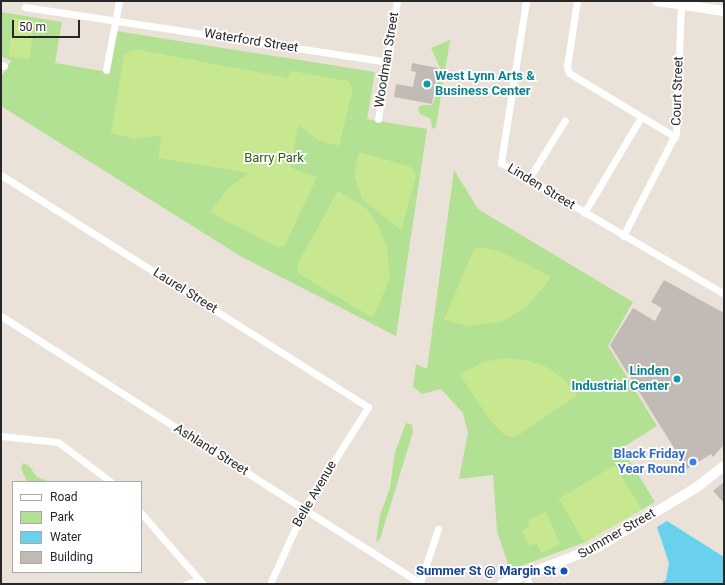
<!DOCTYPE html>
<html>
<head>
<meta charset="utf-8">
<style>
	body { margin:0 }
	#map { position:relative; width:725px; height:585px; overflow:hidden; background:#eae1d8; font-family:Roboto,sans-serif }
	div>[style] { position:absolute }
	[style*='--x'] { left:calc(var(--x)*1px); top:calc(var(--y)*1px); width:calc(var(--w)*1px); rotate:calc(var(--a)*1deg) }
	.green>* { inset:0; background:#b2e194 }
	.pitch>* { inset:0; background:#c8e88f; transform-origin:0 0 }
	.water>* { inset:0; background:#6ad1ed }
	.building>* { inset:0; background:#c2bbb5 }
	.street>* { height:7px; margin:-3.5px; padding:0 3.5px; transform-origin:3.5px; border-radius:3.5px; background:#fff }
	.secondary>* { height:10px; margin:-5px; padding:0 5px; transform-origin:5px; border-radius:5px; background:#fff }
	.dots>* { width:11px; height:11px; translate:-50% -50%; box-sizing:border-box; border:2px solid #fff; border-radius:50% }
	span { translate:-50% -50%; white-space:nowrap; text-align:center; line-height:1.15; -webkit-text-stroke:3.5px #fff; paint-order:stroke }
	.street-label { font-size:13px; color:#272727 }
	.culture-label { font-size:13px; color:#0d838f; font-weight:700 }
	.left { translate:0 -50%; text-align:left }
	.right { translate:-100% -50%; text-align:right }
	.park-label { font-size:13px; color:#2c6219 }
	.shop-label { font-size:13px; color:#366cbe; font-weight:700 }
	.transit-label { font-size:13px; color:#164399; font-weight:700 }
	.frame { position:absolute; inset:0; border:2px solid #272727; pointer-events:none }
	.legend { position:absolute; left:12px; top:481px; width:130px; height:92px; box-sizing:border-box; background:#fff; border:1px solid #a9a9a9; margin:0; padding:5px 7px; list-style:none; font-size:12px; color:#272727 }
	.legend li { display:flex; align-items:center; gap:8px; height:20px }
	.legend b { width:20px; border:1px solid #a9a9a9 }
	.scale { position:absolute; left:12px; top:20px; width:68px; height:18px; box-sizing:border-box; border:2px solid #272727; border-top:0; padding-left:5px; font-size:12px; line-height:14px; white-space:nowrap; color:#272727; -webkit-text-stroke:3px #fff; paint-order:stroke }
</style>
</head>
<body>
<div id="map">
	<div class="green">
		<i style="clip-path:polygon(1px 12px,62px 22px,55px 63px,108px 72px,116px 31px,375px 72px,367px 119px,427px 129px,396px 336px,242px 257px,1px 106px,1px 77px,11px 61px,1px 56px)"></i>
		<i style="clip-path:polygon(450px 40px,436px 127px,432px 129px,431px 119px,420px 114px,418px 109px,421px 105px,432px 105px,434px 101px,440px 68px,431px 48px)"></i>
		<i style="clip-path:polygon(454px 170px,478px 209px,633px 302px,608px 346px,657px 426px,622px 448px,655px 502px,583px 543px,510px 570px,497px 531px,493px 475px,459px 479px,468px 432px,463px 413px,441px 389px,422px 394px,413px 387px,416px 364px,427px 369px)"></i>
		<i style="clip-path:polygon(406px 423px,412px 425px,413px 432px,380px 539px,376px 542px,380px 515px,390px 488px,395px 452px)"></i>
		<i style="clip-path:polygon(23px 463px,29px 466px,37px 477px,50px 482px,27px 482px,21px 468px)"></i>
	</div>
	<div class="pitch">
		<i style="left:14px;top:18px;width:21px;height:39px;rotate:8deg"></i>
		<i style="clip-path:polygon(135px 49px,288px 78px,291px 71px,348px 81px,353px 88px,339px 146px,318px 140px,298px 125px,291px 168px,317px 177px,285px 245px,277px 247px,210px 212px,229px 187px,250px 173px,158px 158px,162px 135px,135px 139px,111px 133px,124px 55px)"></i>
		<i style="clip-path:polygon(359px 152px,411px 167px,416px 176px,401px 230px,362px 199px,354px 175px)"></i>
		<i style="clip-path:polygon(338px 191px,367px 209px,378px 225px,387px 246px,390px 278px,373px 318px,298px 273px,297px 265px)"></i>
		<i style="clip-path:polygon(481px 247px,501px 252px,550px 276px,548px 281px,528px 306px,501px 322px,469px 326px,444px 320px,474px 249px)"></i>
		<i style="clip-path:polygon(504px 358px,525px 360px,545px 366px,563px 378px,577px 395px,520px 434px,513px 437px,505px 435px,490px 420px,460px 375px,483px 362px)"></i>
		<i style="left:615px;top:465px;width:51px;height:66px;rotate:59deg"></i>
		<i style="clip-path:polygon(546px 512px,560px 544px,541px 553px,537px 543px,529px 546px,522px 530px,530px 527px,527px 521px)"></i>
	</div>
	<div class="water">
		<i style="clip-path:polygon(667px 521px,724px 557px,724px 584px,660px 584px,666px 580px,669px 563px,657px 527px)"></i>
	</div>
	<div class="building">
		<i style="clip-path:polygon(412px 63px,438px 68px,432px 104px,394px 97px,396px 84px,413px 87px,416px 72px,411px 71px)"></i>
		<i style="clip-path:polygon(664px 280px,724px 313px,724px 445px,713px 457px,711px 454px,687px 469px,610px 345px,633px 308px,655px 321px,662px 308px,651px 302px)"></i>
		<i style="clip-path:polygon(724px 482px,724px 503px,713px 491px)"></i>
	</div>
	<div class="street">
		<i style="--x:526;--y:1;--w:164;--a:98.8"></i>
		<i style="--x:501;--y:163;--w:259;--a:30.4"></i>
		<i style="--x:577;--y:1;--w:66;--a:98.7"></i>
		<i style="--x:567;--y:66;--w:7;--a:74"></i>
		<i style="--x:569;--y:73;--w:124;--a:31.1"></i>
		<i style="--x:25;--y:7;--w:366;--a:8.6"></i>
		<i style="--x:1;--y:65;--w:3;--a:18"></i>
		<i style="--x:106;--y:70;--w:70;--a:-79.3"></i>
		<i style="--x:378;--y:119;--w:120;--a:-80.9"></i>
		<i style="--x:1;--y:175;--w:434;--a:32.3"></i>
		<i style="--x:368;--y:407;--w:120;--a:122.1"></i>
		<i style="--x:304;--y:509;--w:82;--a:114.4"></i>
		<i style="--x:528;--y:180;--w:70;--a:-58.3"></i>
		<i style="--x:584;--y:213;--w:112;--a:-59.3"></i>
		<i style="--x:623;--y:236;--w:116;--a:-62.8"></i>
		<i style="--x:676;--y:133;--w:128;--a:-87.8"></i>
		<i style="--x:1;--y:316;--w:498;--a:32.5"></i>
		<i style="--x:1;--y:436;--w:57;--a:6"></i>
		<i style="--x:58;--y:442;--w:66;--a:37"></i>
		<i style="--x:141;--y:513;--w:94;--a:48.9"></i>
		<i style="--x:526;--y:576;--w:9;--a:69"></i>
		<i style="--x:420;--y:583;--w:57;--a:-71.6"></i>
		<i style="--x:186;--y:584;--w:14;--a:-17"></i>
	</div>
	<div class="secondary">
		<i style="--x:657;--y:1;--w:68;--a:8.5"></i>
		<i style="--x:502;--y:584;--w:103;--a:-21.1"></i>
		<i style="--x:598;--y:547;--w:116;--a:-31.2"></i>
		<i style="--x:697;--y:487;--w:34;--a:-38"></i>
	</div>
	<div class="dots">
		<i style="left:427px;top:84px;background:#0f9aa8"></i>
		<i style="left:677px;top:379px;background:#0f9aa8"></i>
		<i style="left:693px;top:462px;background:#3f7fe0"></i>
		<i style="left:564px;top:571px;background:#1a4fb4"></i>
	</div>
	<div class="street-label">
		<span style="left:251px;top:41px;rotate:9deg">Waterford Street</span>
		<span style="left:387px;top:60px;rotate:-81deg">Woodman Street</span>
		<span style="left:678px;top:91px;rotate:-88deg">Court Street</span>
		<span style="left:541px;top:187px;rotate:31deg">Linden Street</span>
		<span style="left:185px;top:291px;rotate:32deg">Laurel Street</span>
		<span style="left:211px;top:450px;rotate:32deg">Ashland Street</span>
		<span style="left:315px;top:494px;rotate:-60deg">Belle Avenue</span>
		<span style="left:617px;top:534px;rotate:-30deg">Summer Street</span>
	</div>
	<div class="culture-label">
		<span class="left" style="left:435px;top:84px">West Lynn Arts &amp;<br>Business Center</span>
		<span class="right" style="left:669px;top:379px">Linden<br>Industrial Center</span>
	</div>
	<div class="park-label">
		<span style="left:274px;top:158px">Barry Park</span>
	</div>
	<div class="shop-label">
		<span class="right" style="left:685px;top:462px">Black Friday<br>Year Round</span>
	</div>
	<div class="transit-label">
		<span class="right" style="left:556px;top:571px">Summer St @ Margin St</span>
	</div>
	<div class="frame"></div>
	<ul class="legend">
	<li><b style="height:5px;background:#fff"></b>Road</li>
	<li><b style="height:11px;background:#b2e194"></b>Park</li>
	<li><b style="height:11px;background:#6ad1ed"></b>Water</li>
	<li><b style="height:11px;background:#c2bbb5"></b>Building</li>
	</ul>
	<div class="scale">50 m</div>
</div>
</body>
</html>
